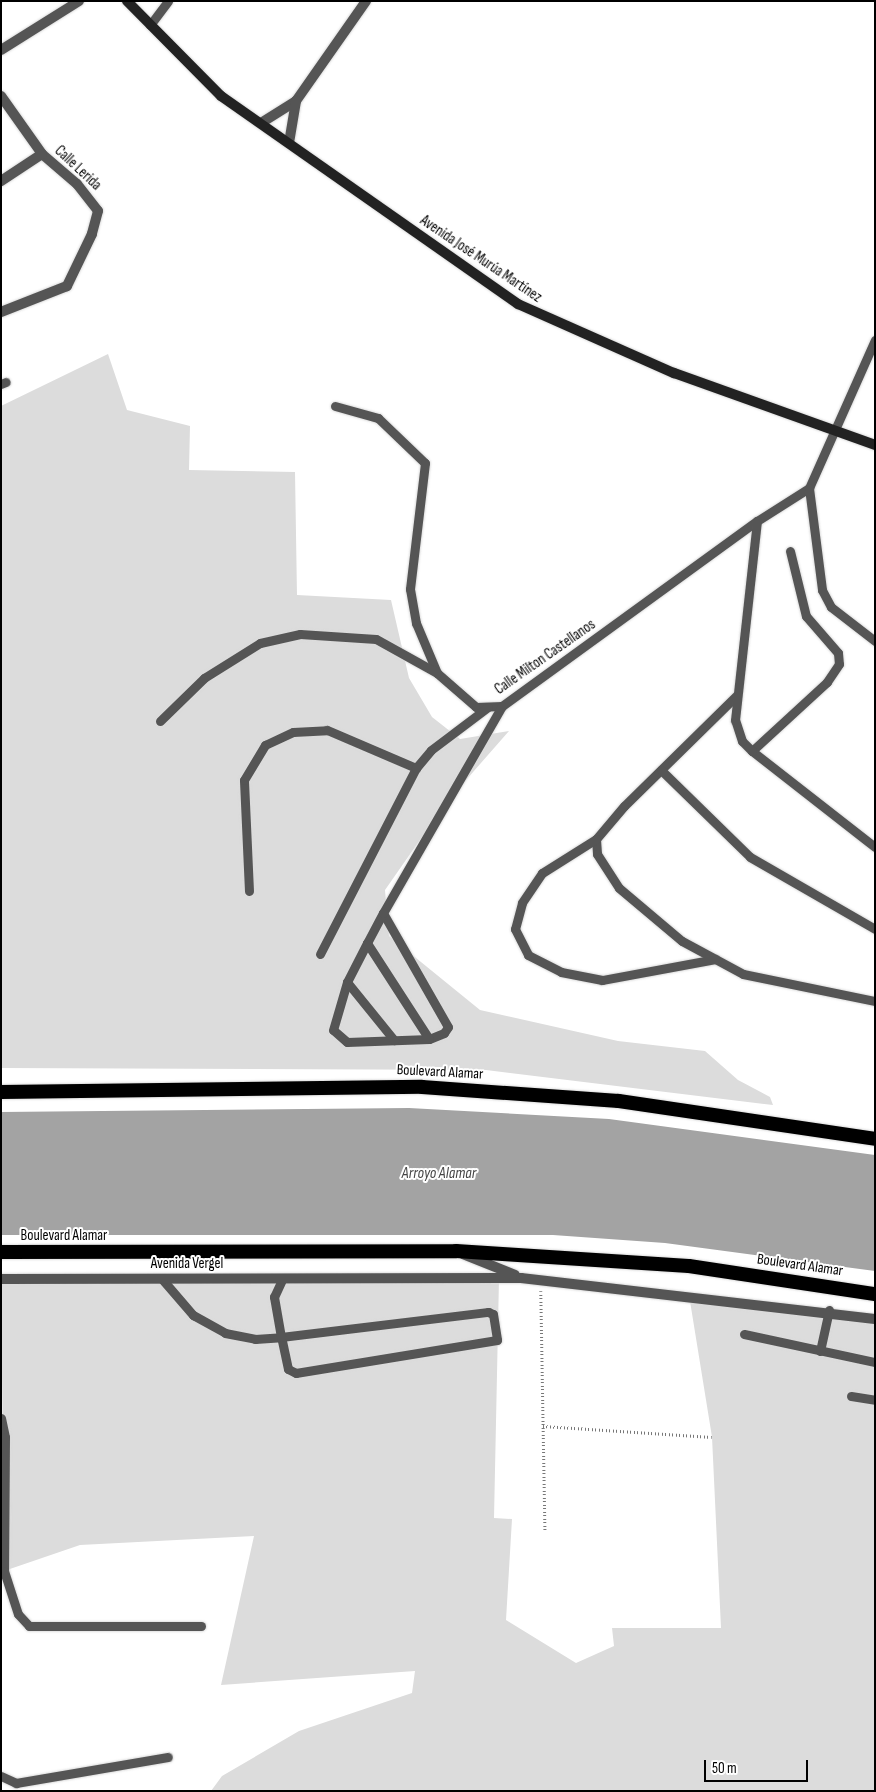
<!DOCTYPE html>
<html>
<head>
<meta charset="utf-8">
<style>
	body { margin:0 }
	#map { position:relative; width:876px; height:1792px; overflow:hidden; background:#fff; font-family:"Sofia Sans Condensed",sans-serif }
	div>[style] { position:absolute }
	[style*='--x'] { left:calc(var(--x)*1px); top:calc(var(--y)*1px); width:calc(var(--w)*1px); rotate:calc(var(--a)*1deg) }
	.green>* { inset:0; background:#dcdcdc }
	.water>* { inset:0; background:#a3a3a3 }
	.path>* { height:2.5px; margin-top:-1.25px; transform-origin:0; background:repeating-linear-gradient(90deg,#777 0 1px,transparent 0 3.5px) }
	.roads { filter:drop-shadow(0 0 1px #dbdbdb) drop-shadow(0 0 1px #dbdbdb) }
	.service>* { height:9px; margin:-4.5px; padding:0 4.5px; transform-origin:4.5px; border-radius:4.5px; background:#555 }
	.minor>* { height:10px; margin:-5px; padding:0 5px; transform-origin:5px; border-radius:5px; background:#555 }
	.secondary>* { height:10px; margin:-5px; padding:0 5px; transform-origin:5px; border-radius:5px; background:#222 }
	.trunk>* { height:14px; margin:-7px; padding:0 7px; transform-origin:7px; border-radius:7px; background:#000 }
	span { translate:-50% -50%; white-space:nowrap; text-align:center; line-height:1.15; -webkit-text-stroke:4px #fff; paint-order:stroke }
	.street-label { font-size:15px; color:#000 }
	.water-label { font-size:16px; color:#444; font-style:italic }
	.frame { position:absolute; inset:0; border:2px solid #000; pointer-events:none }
	.scale { position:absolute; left:704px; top:1760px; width:104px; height:22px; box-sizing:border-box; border:2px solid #000; border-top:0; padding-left:6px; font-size:15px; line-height:18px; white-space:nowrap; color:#000; -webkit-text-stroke:4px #fff; paint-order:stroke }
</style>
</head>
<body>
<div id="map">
	<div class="green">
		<i style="clip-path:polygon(108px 354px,127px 410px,190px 426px,189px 470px,295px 472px,297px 595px,391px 600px,409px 678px,432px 717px,460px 739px,509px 731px,445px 804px,385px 890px,389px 936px,480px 1010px,618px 1041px,705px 1051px,738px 1080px,770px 1097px,773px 1105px,486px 1070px,1px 1068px,1px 406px)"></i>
		<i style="clip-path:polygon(499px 1278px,494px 1518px,512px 1519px,506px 1620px,576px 1663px,614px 1646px,612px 1628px,721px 1628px,712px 1437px,689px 1295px,875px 1319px,875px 1791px,211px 1791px,222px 1776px,299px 1731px,412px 1693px,415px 1671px,221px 1685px,254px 1536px,80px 1545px,4px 1571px,1px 1279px)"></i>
	</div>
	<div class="water">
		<i style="clip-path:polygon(409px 1108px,609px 1119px,875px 1155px,875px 1271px,665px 1243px,553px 1235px,1px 1235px,1px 1112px)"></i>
	</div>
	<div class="path">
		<i style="--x:541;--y:1291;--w:241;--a:89"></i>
		<i style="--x:543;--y:1426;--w:169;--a:3.7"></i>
	</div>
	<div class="roads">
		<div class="service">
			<i style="--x:150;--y:25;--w:30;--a:-53"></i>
			<i style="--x:1;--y:384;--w:5;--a:-22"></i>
			<i style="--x:335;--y:406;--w:45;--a:15.6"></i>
			<i style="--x:378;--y:418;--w:65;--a:43.8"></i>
			<i style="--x:425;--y:463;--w:127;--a:96.8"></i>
			<i style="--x:410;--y:589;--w:35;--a:80"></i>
			<i style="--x:416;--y:623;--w:54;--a:67.2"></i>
			<i style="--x:437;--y:673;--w:52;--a:41.1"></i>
			<i style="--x:476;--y:707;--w:26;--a:-2"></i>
			<i style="--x:502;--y:706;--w:315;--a:-36"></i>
			<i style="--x:757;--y:521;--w:62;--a:-32.4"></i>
			<i style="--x:809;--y:488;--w:162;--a:-66"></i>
			<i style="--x:809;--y:488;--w:103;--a:82.7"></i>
			<i style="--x:822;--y:590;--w:19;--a:62"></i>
			<i style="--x:831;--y:607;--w:56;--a:37.7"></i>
			<i style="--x:790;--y:551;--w:67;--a:76.2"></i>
			<i style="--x:806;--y:616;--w:49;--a:49.1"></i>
			<i style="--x:838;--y:653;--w:11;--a:85"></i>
			<i style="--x:839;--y:664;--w:22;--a:124"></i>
			<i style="--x:827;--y:682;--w:102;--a:137.4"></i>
			<i style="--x:752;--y:751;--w:156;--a:38"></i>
			<i style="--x:737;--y:695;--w:158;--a:135.5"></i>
			<i style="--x:624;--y:806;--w:43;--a:130.3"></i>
			<i style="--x:596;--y:839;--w:15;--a:86"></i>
			<i style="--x:597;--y:854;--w:40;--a:57.1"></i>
			<i style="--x:619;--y:888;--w:82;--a:40.1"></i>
			<i style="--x:682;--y:941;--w:69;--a:28.4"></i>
			<i style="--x:743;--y:974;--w:135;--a:11.6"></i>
			<i style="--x:160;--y:721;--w:62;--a:-44.3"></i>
			<i style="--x:204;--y:678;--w:66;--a:-32"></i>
			<i style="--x:260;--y:643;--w:41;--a:-12.7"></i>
			<i style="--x:300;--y:634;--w:76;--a:3.8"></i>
			<i style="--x:376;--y:639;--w:70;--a:29.1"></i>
			<i style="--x:752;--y:751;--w:14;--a:-135"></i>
			<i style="--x:742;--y:741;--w:22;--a:-108"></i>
			<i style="--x:735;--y:720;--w:200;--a:-83.7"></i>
			<i style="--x:661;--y:770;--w:124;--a:44.3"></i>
			<i style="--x:750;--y:857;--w:144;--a:29.9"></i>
			<i style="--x:596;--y:839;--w:64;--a:147.8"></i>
			<i style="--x:542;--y:873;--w:36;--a:124"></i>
			<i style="--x:522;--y:903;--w:27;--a:105"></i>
			<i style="--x:515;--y:929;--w:29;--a:63"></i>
			<i style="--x:528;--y:955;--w:37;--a:27"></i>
			<i style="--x:561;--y:972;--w:42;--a:11"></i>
			<i style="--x:602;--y:980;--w:115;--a:-10.5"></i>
			<i style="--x:249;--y:891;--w:111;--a:-92.6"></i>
			<i style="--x:244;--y:780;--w:41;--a:-59"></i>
			<i style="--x:265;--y:745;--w:31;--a:-25"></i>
			<i style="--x:293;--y:732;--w:34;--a:-3"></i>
			<i style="--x:327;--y:730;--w:97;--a:23.1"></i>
			<i style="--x:383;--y:913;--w:131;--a:60.3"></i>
			<i style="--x:448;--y:1027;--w:7;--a:124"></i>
			<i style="--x:444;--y:1033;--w:16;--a:158"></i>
			<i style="--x:429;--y:1039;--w:82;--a:177.9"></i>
			<i style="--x:347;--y:1042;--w:18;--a:-139"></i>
			<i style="--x:333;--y:1030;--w:50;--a:-73.7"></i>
			<i style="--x:347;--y:982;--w:44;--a:-62.9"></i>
			<i style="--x:367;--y:943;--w:34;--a:-62"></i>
			<i style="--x:383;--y:913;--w:239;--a:-60.1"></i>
			<i style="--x:367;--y:943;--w:114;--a:57.1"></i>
			<i style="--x:320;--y:954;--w:209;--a:-62.7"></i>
			<i style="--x:416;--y:768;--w:23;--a:-50"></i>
			<i style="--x:431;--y:750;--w:71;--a:-37"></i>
			<i style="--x:347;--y:982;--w:75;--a:51"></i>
			<i style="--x:162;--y:1279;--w:48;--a:49.3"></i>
			<i style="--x:193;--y:1315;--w:37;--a:29"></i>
			<i style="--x:225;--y:1333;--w:31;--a:11"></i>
			<i style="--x:255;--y:1339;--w:26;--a:-4"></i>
			<i style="--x:281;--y:1337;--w:209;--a:-6.9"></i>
			<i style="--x:488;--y:1312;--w:5;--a:22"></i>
			<i style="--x:493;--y:1314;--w:26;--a:81"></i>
			<i style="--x:497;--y:1340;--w:204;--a:170.7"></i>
			<i style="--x:296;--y:1373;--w:9;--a:-153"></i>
			<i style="--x:288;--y:1369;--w:33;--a:-102"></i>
			<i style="--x:281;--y:1337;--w:41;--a:-99.9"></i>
			<i style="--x:274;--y:1297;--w:21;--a:-65"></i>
			<i style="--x:744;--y:1334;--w:134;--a:12.1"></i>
			<i style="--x:820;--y:1351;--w:42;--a:-77.6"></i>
			<i style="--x:851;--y:1396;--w:24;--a:9"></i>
			<i style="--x:1;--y:1418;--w:19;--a:78"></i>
			<i style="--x:5;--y:1437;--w:134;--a:90.4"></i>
			<i style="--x:4;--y:1571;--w:45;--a:72"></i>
			<i style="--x:18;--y:1614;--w:16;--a:47"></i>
			<i style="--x:29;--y:1626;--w:172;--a:0"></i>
			<i style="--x:1;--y:1776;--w:17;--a:25"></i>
			<i style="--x:16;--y:1783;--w:154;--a:-9.7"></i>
		</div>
		<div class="minor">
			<i style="--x:1;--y:50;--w:92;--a:-32.1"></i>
			<i style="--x:1;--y:96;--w:71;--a:54.7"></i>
			<i style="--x:42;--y:154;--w:46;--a:40.6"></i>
			<i style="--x:77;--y:184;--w:34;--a:52"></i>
			<i style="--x:98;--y:211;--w:24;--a:105"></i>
			<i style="--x:92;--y:234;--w:58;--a:115.7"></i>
			<i style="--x:67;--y:286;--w:71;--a:158.5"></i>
			<i style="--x:261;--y:123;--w:41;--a:-32.2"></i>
			<i style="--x:296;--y:101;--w:122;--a:-55"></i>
			<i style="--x:289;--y:143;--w:43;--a:-80.5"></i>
			<i style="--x:1;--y:181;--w:49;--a:-33.4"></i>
			<i style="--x:463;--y:1254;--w:56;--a:22"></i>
			<i style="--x:1;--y:1279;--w:520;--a:-0.11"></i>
			<i style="--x:521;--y:1278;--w:356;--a:6.6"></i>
		</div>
		<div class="secondary">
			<i style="--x:127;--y:1;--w:134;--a:45.3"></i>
			<i style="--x:221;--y:96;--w:363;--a:35"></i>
			<i style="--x:518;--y:304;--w:171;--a:23.9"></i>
			<i style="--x:674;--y:373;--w:214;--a:19.7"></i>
		</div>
		<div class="trunk">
			<i style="--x:1;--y:1092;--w:421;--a:-0.7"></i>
			<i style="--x:422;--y:1087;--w:197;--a:4.1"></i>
			<i style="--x:619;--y:1101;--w:259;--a:8.4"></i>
			<i style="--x:1;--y:1252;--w:455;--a:-0.1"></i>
			<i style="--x:456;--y:1251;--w:233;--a:3.7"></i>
			<i style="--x:689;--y:1266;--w:188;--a:8.6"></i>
		</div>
	</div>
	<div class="street-label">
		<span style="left:78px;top:168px;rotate:43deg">Calle Lerida</span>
		<span style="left:481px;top:259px;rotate:34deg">Avenida José Murúa Martínez</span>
		<span style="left:545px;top:657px;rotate:-35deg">Calle Milton Castellanos</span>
		<span style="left:440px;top:1072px;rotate:3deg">Boulevard Alamar</span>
		<span style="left:64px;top:1236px">Boulevard Alamar</span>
		<span style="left:187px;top:1264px">Avenida Vergel</span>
		<span style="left:800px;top:1265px;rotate:8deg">Boulevard Alamar</span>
	</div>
	<div class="water-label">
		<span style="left:439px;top:1174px">Arroyo Alamar</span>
	</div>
	<div class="frame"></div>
	<div class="scale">50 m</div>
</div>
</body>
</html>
